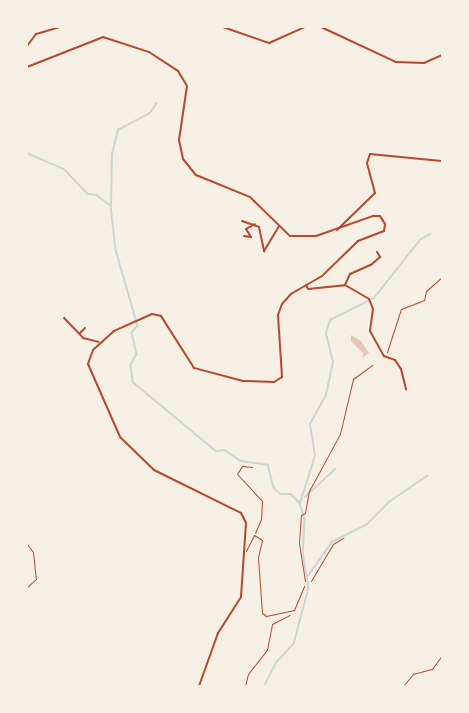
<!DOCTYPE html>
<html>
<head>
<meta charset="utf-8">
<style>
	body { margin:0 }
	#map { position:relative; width:469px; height:713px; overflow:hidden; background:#f6efe4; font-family:Barlow,sans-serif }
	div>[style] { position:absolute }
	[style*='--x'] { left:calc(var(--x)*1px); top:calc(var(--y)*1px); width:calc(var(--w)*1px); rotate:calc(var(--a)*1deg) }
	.stream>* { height:1.5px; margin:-0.75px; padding:0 0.75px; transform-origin:0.75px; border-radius:0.75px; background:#c9d6d2 }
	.building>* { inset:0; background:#e6c5b7 }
	.path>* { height:1px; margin:-0.5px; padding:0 0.5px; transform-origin:0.5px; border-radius:0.5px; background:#b5482f }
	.service>* { height:1px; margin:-0.5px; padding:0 0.5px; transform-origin:0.5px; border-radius:0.5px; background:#b5482f }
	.minor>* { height:2px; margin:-1px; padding:0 1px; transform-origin:1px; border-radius:1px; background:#b5482f }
	.tertiary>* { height:2px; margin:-1px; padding:0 1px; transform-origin:1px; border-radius:1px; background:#b5482f }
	span { translate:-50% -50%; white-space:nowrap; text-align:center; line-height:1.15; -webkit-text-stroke:4.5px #f6efe4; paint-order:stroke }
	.frame { position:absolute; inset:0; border:28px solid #f6efe4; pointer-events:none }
</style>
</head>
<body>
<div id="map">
	<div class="stream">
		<i style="--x:27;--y:153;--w:40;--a:23.4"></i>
		<i style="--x:64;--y:169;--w:35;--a:46"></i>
		<i style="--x:88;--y:194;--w:9;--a:6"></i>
		<i style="--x:97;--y:195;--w:18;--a:38"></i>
		<i style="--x:111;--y:206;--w:44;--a:83.5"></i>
		<i style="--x:116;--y:250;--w:79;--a:73.9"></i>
		<i style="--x:138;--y:326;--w:9;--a:131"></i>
		<i style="--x:132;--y:333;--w:22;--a:77"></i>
		<i style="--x:137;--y:354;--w:13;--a:119"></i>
		<i style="--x:131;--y:365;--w:17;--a:83"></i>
		<i style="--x:133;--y:382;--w:108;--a:39.7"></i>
		<i style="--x:216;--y:451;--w:9;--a:-6"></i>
		<i style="--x:225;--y:450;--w:19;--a:35"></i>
		<i style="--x:241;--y:461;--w:27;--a:8"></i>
		<i style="--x:268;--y:465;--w:24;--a:75"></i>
		<i style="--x:274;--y:488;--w:9;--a:41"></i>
		<i style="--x:281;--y:494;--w:10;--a:0"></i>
		<i style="--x:291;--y:494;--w:13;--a:45"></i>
		<i style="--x:300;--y:503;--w:17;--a:73"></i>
		<i style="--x:305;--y:519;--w:33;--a:93"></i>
		<i style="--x:303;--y:552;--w:36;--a:81"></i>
		<i style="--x:309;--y:588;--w:58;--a:105"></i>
		<i style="--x:294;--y:644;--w:25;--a:133"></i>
		<i style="--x:277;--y:662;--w:27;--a:117"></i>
		<i style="--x:111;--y:204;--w:50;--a:-88.9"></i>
		<i style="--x:112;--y:154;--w:25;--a:-76"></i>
		<i style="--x:118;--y:130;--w:36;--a:-28"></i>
		<i style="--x:150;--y:113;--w:11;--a:-56"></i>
		<i style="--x:305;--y:497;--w:41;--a:-43"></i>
		<i style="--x:300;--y:503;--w:49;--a:-72.3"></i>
		<i style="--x:315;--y:456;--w:32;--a:-99"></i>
		<i style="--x:310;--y:424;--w:33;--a:-61"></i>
		<i style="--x:326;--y:395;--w:34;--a:-78"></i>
		<i style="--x:333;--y:362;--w:29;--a:-104"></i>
		<i style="--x:326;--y:334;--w:15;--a:-74"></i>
		<i style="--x:330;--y:320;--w:49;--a:-26.6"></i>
		<i style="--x:374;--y:298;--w:74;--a:-51.6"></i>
		<i style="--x:420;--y:240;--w:12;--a:-31"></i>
		<i style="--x:308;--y:576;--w:42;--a:-54.8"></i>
		<i style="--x:332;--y:542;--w:38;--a:-27"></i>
		<i style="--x:366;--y:525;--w:33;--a:-45"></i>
		<i style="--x:389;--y:502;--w:46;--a:-34.4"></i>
	</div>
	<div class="building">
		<i style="clip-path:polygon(351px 335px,361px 341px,369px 353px,362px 358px,363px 353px,351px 341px)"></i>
	</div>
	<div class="path">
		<i style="--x:387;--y:352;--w:45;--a:-72"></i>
		<i style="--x:401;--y:309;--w:25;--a:-21"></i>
		<i style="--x:424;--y:300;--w:9;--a:-77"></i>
		<i style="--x:426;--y:291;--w:21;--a:-41"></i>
		<i style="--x:27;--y:544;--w:10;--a:53"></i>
		<i style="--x:33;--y:552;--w:27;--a:84"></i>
		<i style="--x:36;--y:579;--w:12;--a:138"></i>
		<i style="--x:305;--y:581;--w:38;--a:-99"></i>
		<i style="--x:299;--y:543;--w:28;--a:-86"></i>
		<i style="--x:301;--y:515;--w:4;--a:-27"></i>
		<i style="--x:305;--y:513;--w:22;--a:-80"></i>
		<i style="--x:309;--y:491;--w:65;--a:-61.5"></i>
		<i style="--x:340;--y:434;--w:57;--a:-76.7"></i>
		<i style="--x:353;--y:379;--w:24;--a:-36"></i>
		<i style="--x:245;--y:686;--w:12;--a:-76"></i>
		<i style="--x:248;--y:674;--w:31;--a:-52"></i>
		<i style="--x:267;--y:650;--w:26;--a:-79"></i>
		<i style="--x:272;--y:624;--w:20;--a:-27"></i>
		<i style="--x:403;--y:686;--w:16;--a:-50"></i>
		<i style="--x:413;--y:674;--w:20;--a:-15"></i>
		<i style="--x:432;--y:669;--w:17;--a:-54"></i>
	</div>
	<div class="service">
		<i style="--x:252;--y:467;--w:10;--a:-174"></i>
		<i style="--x:242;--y:466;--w:9;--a:122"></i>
		<i style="--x:237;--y:474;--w:37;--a:47"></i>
		<i style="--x:262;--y:501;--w:18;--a:93"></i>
		<i style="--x:261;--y:519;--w:15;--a:113"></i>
		<i style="--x:246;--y:551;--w:18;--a:-63"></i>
		<i style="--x:254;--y:535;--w:9;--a:32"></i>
		<i style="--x:262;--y:540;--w:18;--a:103"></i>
		<i style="--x:258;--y:558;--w:55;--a:85.8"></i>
		<i style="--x:262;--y:613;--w:5;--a:37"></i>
		<i style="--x:266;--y:616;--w:29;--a:-12"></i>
		<i style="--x:294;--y:610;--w:26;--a:-67"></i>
		<i style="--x:311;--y:581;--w:43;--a:-59.3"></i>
		<i style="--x:333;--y:544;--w:12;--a:-31"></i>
	</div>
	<div class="minor">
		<i style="--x:223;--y:27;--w:49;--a:19.2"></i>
		<i style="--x:269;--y:43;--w:39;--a:-24"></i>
		<i style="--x:321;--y:27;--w:83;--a:25"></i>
		<i style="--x:396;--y:62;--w:28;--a:2"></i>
		<i style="--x:424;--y:63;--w:20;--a:-24"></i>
		<i style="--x:27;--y:46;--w:15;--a:-53"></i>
		<i style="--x:36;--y:34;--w:25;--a:-16"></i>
		<i style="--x:242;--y:221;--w:18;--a:19"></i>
		<i style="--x:259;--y:227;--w:25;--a:78"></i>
		<i style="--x:264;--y:251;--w:29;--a:-59"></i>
		<i style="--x:337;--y:230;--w:53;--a:-44.2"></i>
		<i style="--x:375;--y:193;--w:31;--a:-105"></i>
		<i style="--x:367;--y:163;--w:9;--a:-72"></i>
		<i style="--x:370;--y:154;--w:72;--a:5.6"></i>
		<i style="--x:244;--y:236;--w:7;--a:8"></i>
		<i style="--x:251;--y:237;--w:9;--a:-122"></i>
		<i style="--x:246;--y:229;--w:10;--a:-29"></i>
		<i style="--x:306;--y:285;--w:4;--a:63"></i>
		<i style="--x:308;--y:289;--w:37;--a:-6"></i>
		<i style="--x:345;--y:285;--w:28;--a:30"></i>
		<i style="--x:369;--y:299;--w:11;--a:68"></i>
		<i style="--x:373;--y:309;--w:22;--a:98"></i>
		<i style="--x:370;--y:331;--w:29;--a:61"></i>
		<i style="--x:384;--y:356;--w:12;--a:20"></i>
		<i style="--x:395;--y:360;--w:11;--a:56"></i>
		<i style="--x:401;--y:369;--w:21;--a:76"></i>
		<i style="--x:345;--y:285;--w:12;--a:-66"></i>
		<i style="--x:350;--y:274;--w:24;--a:-24"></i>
		<i style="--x:372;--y:264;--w:11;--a:-41"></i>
		<i style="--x:380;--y:257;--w:6;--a:-121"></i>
		<i style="--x:64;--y:318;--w:28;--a:46"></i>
		<i style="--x:83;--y:338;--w:16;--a:14"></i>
		<i style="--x:80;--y:333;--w:7;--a:-45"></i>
	</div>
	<div class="tertiary">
		<i style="--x:27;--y:67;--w:82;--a:-21.5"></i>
		<i style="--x:103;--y:37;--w:48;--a:18.1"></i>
		<i style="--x:149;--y:52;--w:35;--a:33"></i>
		<i style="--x:178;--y:71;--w:17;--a:59"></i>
		<i style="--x:187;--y:86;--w:55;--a:98.4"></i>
		<i style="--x:179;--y:140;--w:19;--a:78"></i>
		<i style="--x:183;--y:159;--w:21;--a:51"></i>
		<i style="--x:196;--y:175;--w:58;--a:22.2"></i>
		<i style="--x:250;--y:197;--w:56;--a:44.3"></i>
		<i style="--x:290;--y:236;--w:26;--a:0"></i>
		<i style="--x:316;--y:236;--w:60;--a:-19.3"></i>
		<i style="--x:373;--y:216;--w:7;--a:0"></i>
		<i style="--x:380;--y:216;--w:9;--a:58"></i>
		<i style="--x:385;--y:224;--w:7;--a:98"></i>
		<i style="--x:384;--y:231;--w:28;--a:159"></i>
		<i style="--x:358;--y:241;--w:50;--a:135.8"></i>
		<i style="--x:322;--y:276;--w:36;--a:150"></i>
		<i style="--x:291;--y:294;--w:13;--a:132"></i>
		<i style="--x:282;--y:304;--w:12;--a:110"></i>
		<i style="--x:278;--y:315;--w:62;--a:86.3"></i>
		<i style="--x:282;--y:377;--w:9;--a:148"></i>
		<i style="--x:274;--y:382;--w:31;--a:-178"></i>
		<i style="--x:243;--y:381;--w:51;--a:-165.1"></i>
		<i style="--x:194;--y:368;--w:62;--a:-122.4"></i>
		<i style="--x:161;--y:316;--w:9;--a:-167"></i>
		<i style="--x:152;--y:314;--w:42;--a:155.9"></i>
		<i style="--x:114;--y:331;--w:28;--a:138"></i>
		<i style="--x:93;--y:350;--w:15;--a:110"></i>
		<i style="--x:88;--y:364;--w:80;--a:66.3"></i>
		<i style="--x:120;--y:437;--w:47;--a:44.1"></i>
		<i style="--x:154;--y:470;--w:97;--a:26.3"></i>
		<i style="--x:241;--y:513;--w:11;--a:63"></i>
		<i style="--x:246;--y:523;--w:74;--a:93.9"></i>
		<i style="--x:241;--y:597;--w:43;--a:122.6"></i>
		<i style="--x:218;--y:633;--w:56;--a:109.7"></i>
	</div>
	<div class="frame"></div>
</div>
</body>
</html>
